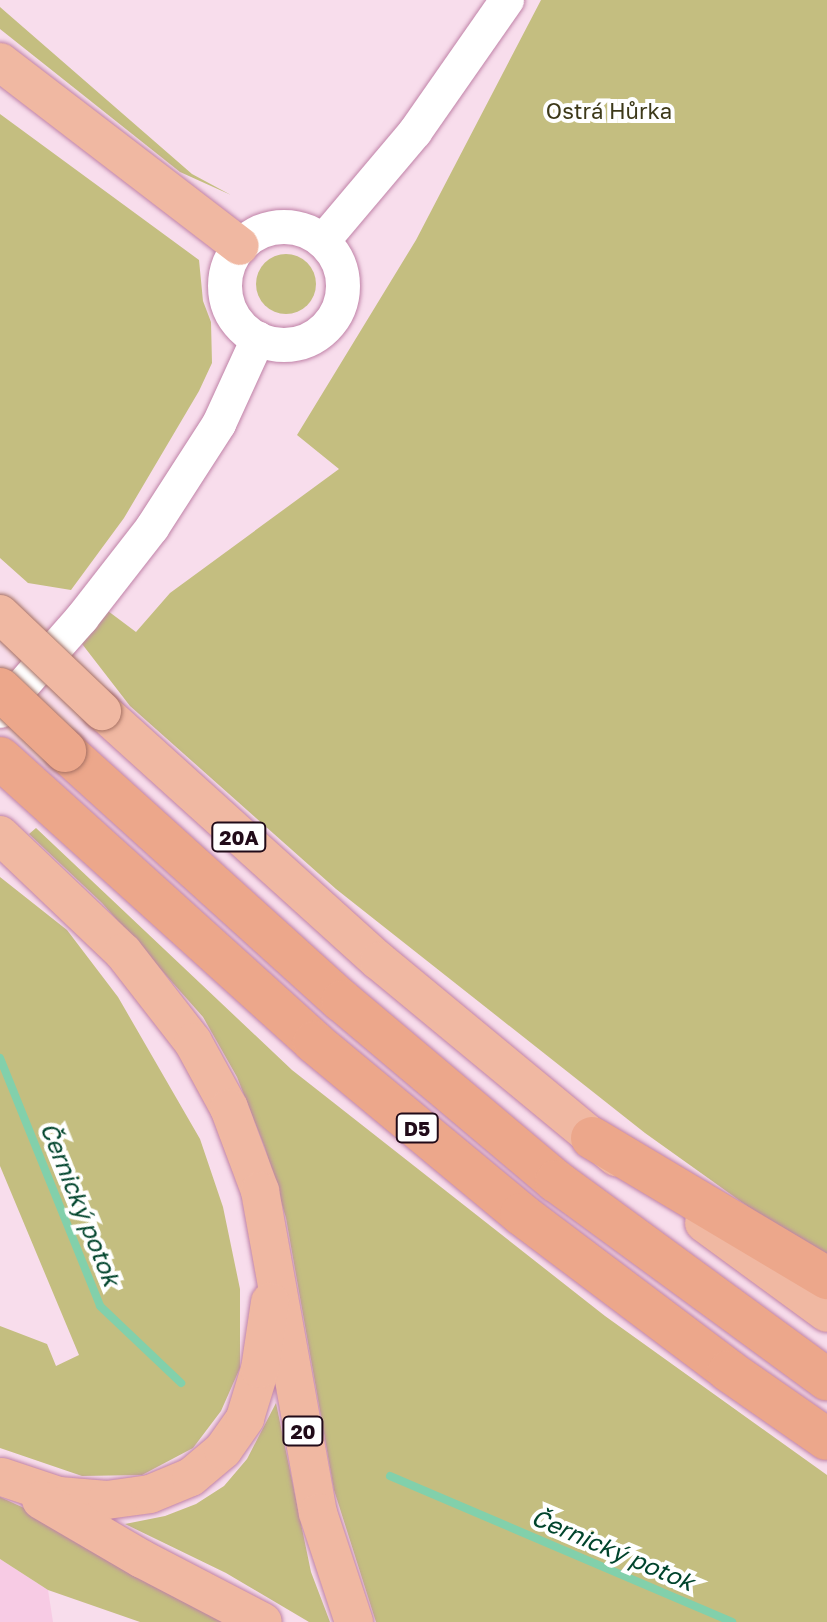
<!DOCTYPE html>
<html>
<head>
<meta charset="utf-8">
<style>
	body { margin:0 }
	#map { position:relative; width:827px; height:1622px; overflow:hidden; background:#f8ddec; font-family:"Golos Text",sans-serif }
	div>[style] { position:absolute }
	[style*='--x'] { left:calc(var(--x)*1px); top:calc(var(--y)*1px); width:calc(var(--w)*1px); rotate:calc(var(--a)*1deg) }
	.built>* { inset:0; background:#f7cbe4 }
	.green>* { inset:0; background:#c4be80 }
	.round { border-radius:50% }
	.stream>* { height:8px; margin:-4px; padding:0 4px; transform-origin:4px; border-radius:4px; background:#82d0ab }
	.roads { filter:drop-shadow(0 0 2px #bf82a7) drop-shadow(0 0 2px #bf82a7) }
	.secondary>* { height:34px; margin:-17px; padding:0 17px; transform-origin:17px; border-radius:17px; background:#fff }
	.secondary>.ring { margin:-17px; padding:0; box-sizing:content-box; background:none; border:34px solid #fff; border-radius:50% }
	.trunk>* { height:38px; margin:-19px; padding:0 19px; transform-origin:19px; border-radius:19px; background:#f0b8a2 }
	.motorway>* { height:42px; margin:-21px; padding:0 21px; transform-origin:21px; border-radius:21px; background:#eca78b }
	.bridges { filter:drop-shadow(0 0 2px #a57063) drop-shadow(0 0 2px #a57063) }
	.trunk-bridge>* { height:38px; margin:-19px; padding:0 19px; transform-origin:19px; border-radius:19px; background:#f0b8a2 }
	.motorway-bridge>* { height:42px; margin:-21px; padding:0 21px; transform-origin:21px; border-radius:21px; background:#eca78b }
	span { translate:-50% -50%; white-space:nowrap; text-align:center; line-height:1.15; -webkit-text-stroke:8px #fff; paint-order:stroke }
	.shield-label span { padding:2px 6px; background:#fff; border:2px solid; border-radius:6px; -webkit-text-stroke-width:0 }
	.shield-label { font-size:20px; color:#210b19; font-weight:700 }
	.park-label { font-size:22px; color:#3d3919 }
	.water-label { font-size:24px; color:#00442c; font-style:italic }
</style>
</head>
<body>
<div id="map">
	<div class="built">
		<i style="clip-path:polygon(0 1559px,48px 1590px,53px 1622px,0 1622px)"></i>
	</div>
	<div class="green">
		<i style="clip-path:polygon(541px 0,827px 0,827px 1263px,645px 1133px,336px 889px,130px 706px,79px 640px,104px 608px,136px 632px,170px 593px,339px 469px,297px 435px,416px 240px)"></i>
		<i style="clip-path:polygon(0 7px,192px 174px,231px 195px,180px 172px,0 29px)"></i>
		<i style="clip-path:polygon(0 114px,199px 260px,203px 301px,211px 322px,212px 363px,199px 391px,124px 518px,71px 590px,28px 583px,0 558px)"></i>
		<i class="round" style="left:256px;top:254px;width:60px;height:60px"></i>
		<i style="clip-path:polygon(36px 828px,292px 1070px,605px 1316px,827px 1475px,827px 1622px,376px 1622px,334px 1490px,286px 1218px,265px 1148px,237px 1077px,203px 1017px,102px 903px,29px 834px)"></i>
		<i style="clip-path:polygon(0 877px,67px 930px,118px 997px,200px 1139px,223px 1207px,240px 1289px,240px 1368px,221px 1411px,193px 1448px,142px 1475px,82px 1476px,0 1448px,0 1326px,47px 1344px,56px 1366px,79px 1355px,0 1166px)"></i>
		<i style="clip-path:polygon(276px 1403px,311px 1572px,330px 1622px,309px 1622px,226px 1573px,125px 1524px,165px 1516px,196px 1504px,224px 1486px,247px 1459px)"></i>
		<i style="clip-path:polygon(0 1497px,33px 1512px,238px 1622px,140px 1622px,48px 1590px,0 1559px)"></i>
	</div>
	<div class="stream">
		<i style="--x:0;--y:1058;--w:267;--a:68"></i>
		<i style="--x:100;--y:1306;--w:112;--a:43.5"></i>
		<i style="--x:390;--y:1476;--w:372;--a:23.1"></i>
	</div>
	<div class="roads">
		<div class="secondary">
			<i class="ring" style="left:225px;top:227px;width:84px;height:84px"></i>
			<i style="--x:323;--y:241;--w:143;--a:-49.8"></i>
			<i style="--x:415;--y:132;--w:161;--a:-55.1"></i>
			<i style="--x:0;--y:711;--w:124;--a:-48.6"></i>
			<i style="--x:82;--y:618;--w:114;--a:-52.1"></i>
			<i style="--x:152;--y:528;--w:124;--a:-57.2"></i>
			<i style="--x:219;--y:424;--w:94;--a:-65.4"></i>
		</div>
		<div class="trunk">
			<i style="--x:0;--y:62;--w:302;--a:37.5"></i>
			<i style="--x:102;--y:711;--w:373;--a:42.1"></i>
			<i style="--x:379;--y:961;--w:308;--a:39.6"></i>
			<i style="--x:0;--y:835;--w:170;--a:43.6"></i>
			<i style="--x:123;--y:952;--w:114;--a:52.1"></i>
			<i style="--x:193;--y:1042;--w:75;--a:61.4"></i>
			<i style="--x:229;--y:1108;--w:89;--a:69.5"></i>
			<i style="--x:260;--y:1191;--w:327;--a:79.8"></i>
			<i style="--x:318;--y:1513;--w:115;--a:71.7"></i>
			<i style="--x:704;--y:1223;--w:152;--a:36.2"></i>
			<i style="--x:2;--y:1477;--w:60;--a:18.4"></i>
			<i style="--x:59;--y:1496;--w:48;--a:4.8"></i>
			<i style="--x:107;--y:1500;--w:43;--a:-7.9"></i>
			<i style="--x:150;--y:1494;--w:44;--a:-22.5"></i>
			<i style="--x:191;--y:1477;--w:42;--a:-40.2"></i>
			<i style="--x:223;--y:1450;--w:39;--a:-55"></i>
			<i style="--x:245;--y:1418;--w:51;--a:-73"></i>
			<i style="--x:260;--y:1369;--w:68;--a:-81.5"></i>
			<i style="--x:41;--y:1500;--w:117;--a:30.3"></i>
			<i style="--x:142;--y:1559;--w:136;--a:27.5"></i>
		</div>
		<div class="motorway">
			<i style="--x:65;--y:751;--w:373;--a:42.1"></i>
			<i style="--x:342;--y:1001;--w:280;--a:40.1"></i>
			<i style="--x:556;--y:1181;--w:336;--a:36.2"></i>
			<i style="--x:0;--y:758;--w:423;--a:42.1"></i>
			<i style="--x:314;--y:1042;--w:269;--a:39.7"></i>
			<i style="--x:521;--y:1214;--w:261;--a:37"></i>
			<i style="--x:729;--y:1371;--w:119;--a:34.8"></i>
			<i style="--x:592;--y:1138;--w:274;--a:30.8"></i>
		</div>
	</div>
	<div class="bridges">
		<div class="trunk-bridge">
			<i style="--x:0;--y:614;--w:141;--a:43.6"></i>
		</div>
		<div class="motorway-bridge">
			<i style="--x:0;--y:689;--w:90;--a:43.6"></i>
		</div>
	</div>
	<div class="shield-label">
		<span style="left:239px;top:837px">20A</span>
		<span style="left:417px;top:1128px">D5</span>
		<span style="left:303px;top:1431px">20</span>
	</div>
	<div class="park-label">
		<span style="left:609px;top:111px">Ostrá Hůrka</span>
	</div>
	<div class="water-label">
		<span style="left:81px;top:1204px;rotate:68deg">Černický potok</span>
		<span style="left:613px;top:1549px;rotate:23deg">Černický potok</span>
	</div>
</div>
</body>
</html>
